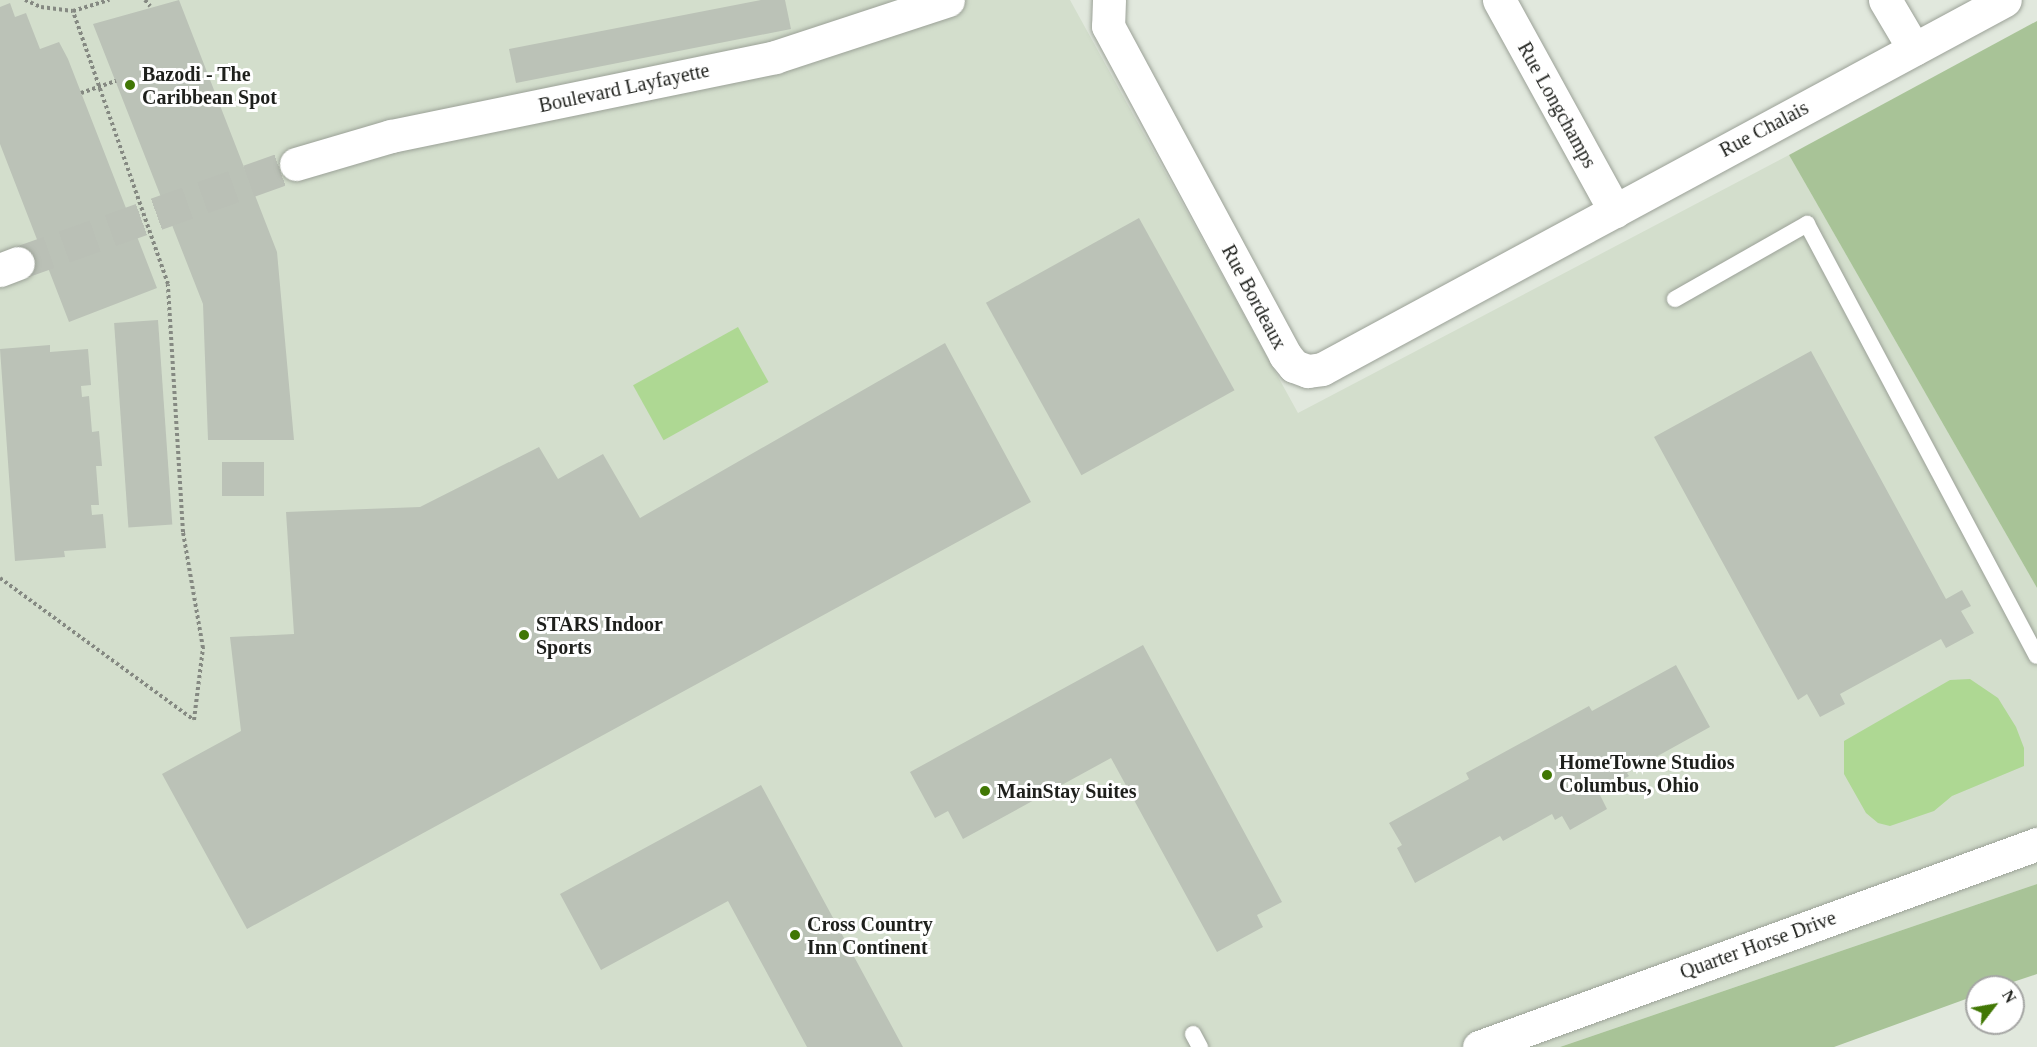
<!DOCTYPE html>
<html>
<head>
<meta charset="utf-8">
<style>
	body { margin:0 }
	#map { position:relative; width:2037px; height:1047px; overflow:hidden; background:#e1e8dd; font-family:Georgia,serif }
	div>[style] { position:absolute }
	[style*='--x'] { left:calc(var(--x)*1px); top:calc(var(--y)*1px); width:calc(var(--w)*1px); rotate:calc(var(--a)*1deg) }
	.built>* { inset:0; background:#d3decc }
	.green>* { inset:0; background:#a8c397 }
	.water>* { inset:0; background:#aed893; transform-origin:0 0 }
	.building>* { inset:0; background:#bbc2b7; transform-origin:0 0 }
	.minor-tunnel>* { height:33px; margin-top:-16.5px; transform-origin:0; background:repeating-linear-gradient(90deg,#bac0b6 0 33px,transparent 0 49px) }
	.path>* { height:4px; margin-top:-2px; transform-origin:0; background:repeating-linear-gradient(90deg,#858982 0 3px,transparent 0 6px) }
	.roads { filter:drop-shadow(0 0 2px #9ba197) drop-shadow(0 0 2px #9ba197) }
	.service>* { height:16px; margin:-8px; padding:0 8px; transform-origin:8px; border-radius:8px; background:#fff }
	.minor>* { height:33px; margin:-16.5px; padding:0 16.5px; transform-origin:16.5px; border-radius:16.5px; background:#fff }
	.dots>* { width:16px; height:16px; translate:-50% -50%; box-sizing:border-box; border:3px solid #fff; border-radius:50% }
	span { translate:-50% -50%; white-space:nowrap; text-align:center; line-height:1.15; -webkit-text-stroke:6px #fff; paint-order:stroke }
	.poi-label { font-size:20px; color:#1e201c; font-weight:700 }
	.left { translate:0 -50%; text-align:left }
	.street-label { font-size:20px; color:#1e201c }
	.north { position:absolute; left:1965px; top:975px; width:60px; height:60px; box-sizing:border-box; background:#fff; border:2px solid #a5a6a4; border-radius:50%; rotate:59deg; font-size:16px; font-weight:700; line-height:24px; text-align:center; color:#1e201c }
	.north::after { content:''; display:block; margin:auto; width:21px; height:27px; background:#417704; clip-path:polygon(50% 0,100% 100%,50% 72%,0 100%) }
</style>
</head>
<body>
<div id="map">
	<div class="built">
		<i style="clip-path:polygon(0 0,1070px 0,1298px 413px,1789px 155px,2037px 588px,2037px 884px,1560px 1047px,0 1047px)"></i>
	</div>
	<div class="green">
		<i style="clip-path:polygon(2037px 21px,2037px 588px,1789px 155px)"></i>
		<i style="clip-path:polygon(2037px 884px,2037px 974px,1998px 987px,1977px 987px,1977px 995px,1834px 1047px,1560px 1047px)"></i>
	</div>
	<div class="water">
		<i style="left:738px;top:327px;width:63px;height:120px;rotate:61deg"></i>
		<i style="clip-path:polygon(1970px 679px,1998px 698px,2016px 727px,2024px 748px,2024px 766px,1952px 796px,1934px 811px,1890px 826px,1878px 823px,1866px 813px,1844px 774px,1844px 741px,1950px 680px)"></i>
	</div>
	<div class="building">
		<i style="clip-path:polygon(179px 0,277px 252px,294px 440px,208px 440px,203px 304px,93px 24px)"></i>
		<i style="clip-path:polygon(761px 0,785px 0,791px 29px,516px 83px,509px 49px)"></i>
		<i style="clip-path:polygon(10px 3px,15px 17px,26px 13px,40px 49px,59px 42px,68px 59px,157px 288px,69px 322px,0 144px,0 7px)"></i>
		<i style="left:1139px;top:218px;width:197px;height:175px;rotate:61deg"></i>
		<i style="left:158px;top:320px;width:205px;height:44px;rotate:86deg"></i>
		<i style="clip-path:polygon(945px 343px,1031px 502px,247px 929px,162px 774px,241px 731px,230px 637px,294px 634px,286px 512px,420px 507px,539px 447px,558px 479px,603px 454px,640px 518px)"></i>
		<i style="clip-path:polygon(50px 345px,50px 352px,88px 349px,91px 385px,81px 386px,82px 397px,89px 396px,92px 432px,99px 431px,102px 466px,96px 466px,99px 505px,91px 505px,92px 515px,103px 514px,106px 548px,64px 551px,65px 557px,15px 561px,0 349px)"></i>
		<i style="clip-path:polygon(1811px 351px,1946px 599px,1962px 590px,1971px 606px,1961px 611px,1974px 633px,1946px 648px,1941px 639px,1840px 694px,1845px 704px,1820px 717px,1807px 694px,1798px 700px,1654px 437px)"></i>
		<i style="left:222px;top:462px;width:42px;height:34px"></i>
		<i style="clip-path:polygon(1143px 645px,1282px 902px,1257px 915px,1263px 927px,1217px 952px,1111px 758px,963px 839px,948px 811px,935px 818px,910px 772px)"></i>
		<i style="clip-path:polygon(1676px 665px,1710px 727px,1627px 773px,1629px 776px,1599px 793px,1607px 809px,1570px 830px,1562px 816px,1555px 820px,1552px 814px,1503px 841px,1500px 836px,1415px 883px,1397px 848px,1402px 845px,1389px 823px,1469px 779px,1466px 773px,1589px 706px,1592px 711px)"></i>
		<i style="clip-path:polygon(761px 785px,903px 1047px,807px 1047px,728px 901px,601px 970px,560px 894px)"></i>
	</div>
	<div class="minor-tunnel">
		<i style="--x:18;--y:263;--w:295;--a:-19.6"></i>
	</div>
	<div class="path">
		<i style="--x:25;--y:0;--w:17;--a:24"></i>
		<i style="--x:41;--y:7;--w:32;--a:7"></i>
		<i style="--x:73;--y:11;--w:38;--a:-17"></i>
		<i style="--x:145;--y:0;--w:8;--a:50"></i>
		<i style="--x:81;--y:93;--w:37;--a:-19"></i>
		<i style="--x:0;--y:578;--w:240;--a:36.2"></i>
		<i style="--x:194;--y:720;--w:73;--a:-82.9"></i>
		<i style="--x:203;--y:648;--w:118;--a:-99.8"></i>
		<i style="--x:183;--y:532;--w:248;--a:-93.5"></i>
		<i style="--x:168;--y:284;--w:289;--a:-109.2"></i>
	</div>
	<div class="roads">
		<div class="service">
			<i style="--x:1675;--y:299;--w:152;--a:-29.6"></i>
			<i style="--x:1807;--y:224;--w:489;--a:62"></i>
			<i style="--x:1193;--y:1034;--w:15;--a:62"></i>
		</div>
		<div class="minor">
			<i style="--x:1109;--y:0;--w:26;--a:92"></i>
			<i style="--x:1108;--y:26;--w:374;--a:61.7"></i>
			<i style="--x:1285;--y:355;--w:14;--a:51"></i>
			<i style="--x:1294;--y:366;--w:15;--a:20"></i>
			<i style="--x:1308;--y:371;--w:14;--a:-8"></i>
			<i style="--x:1322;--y:369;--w:776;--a:-28.38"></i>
			<i style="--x:1499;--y:0;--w:241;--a:61.2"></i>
			<i style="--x:1885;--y:0;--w:57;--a:59.4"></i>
			<i style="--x:296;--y:164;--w:99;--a:-16.4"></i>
			<i style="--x:391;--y:136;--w:392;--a:-11.6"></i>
			<i style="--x:775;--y:57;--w:182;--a:-18.2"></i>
			<i style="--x:0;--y:270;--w:19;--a:-21"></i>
			<i style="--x:1479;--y:1047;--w:594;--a:-19.99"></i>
		</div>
	</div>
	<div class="dots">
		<i style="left:130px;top:85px;background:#417704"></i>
		<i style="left:524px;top:635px;background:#417704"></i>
		<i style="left:1547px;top:775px;background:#417704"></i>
		<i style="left:985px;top:791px;background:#417704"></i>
		<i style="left:795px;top:935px;background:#417704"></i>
	</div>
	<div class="poi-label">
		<span class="left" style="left:142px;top:86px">Bazodi - The<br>Caribbean Spot</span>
		<span class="left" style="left:536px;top:636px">STARS Indoor<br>Sports</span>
		<span class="left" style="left:1559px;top:774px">HomeTowne Studios<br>Columbus, Ohio</span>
		<span class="left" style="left:997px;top:791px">MainStay Suites</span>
		<span class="left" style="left:807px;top:936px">Cross Country<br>Inn Continent</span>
	</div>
	<div class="street-label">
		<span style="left:624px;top:88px;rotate:-12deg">Boulevard Layfayette</span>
		<span style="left:1557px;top:105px;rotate:61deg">Rue Longchamps</span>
		<span style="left:1764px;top:129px;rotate:-28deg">Rue Chalais</span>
		<span style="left:1254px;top:297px;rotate:62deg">Rue Bordeaux</span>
		<span style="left:1758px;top:945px;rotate:-20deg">Quarter Horse Drive</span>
	</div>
	<div class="north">N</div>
</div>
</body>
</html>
